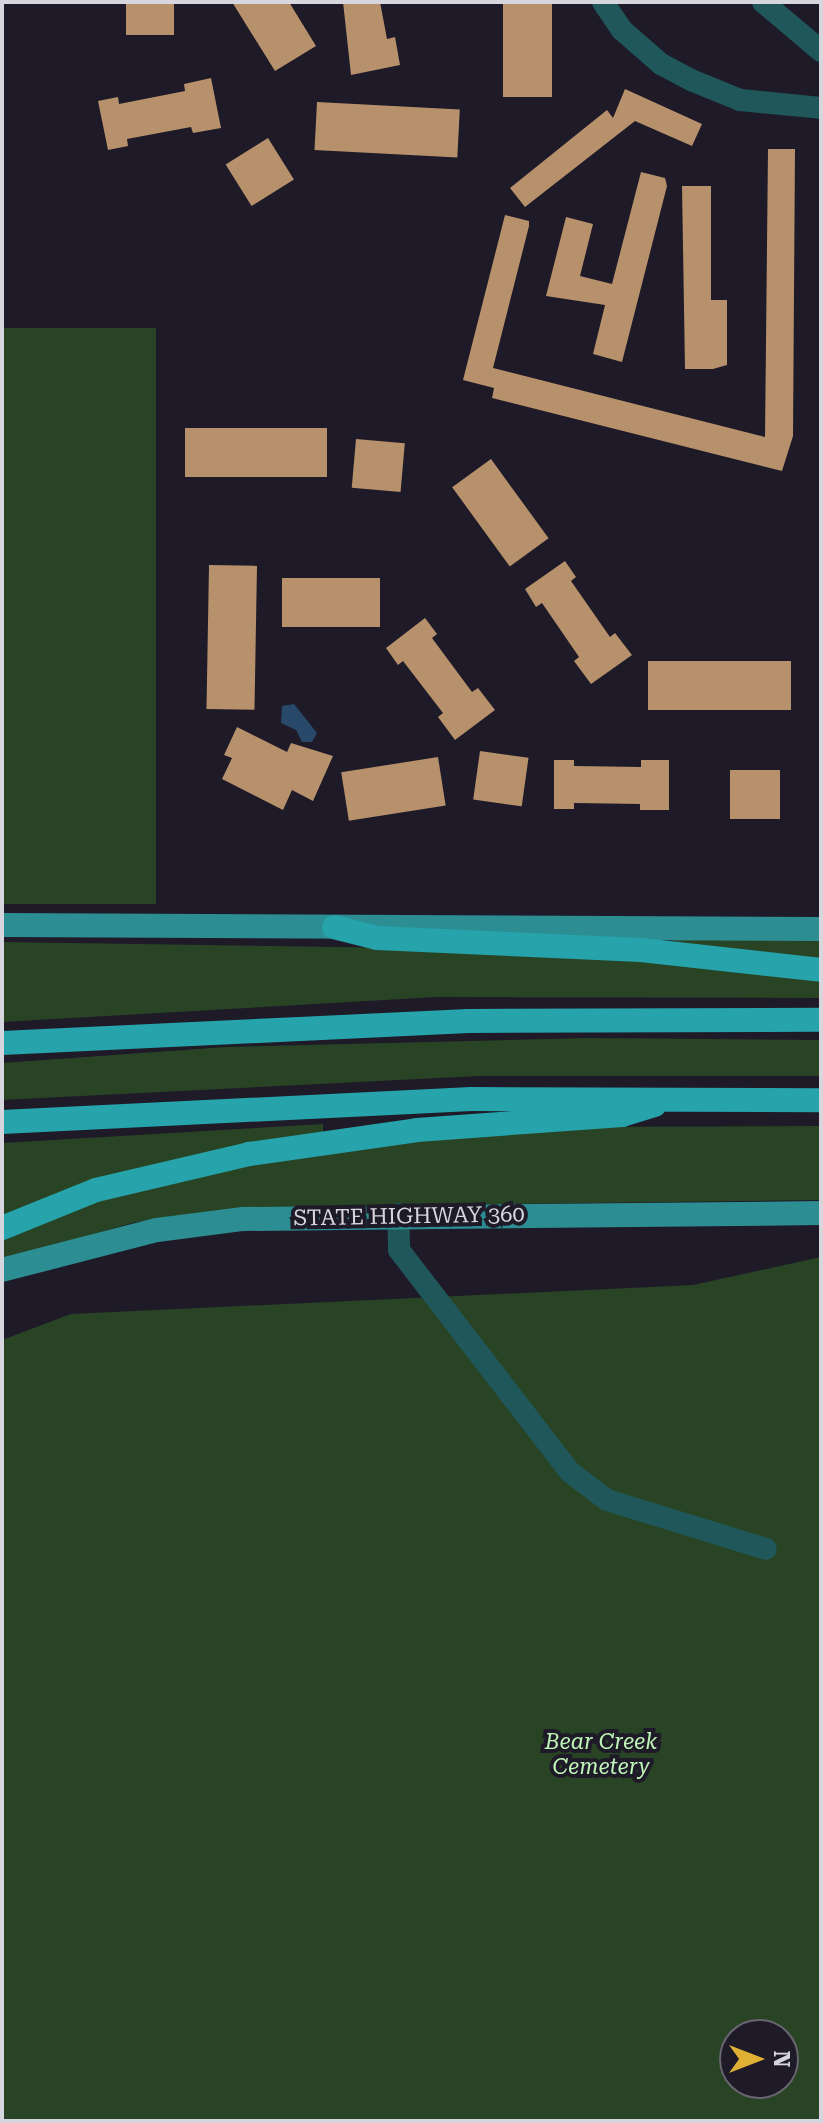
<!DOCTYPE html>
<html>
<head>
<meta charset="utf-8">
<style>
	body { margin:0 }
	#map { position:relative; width:823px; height:2123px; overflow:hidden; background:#1e1a28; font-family:"Roboto Serif",serif }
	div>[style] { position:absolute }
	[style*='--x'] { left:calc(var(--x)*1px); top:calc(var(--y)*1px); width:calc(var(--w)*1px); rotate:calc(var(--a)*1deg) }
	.green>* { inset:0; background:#284425; transform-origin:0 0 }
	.water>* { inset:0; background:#28496a }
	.building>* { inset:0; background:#b6916b; transform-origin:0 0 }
	.minor>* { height:22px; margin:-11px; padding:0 11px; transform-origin:11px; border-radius:11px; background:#1f575b }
	.major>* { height:24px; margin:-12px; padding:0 12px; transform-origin:12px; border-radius:12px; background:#2c8d93 }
	.highway>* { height:24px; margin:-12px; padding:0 12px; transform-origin:12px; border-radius:12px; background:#26a3ab }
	span { translate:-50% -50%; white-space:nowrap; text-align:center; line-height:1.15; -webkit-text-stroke:8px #1e1a28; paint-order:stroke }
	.street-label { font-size:22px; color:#d7d5de }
	.park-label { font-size:22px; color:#bff6b8; font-style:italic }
	.frame { position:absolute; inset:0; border:4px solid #d7d5de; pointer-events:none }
	.north { position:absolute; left:719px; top:2019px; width:80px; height:80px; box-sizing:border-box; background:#1e1a28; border:2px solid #686571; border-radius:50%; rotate:90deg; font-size:22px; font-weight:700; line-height:32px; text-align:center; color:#d7d5de }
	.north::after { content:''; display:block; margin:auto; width:28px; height:36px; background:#dfb034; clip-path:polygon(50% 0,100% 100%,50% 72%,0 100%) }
</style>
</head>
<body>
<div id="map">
	<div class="green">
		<i style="left:156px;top:328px;width:576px;height:154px;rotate:90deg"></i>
		<i style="clip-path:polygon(674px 936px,821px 938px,821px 961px,672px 944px)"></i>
		<i style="clip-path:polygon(2px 942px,548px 950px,821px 979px,821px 998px,437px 997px,2px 1022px)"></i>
		<i style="clip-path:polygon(589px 1038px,821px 1040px,821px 1076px,478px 1076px,2px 1100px,2px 1063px,226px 1047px)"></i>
		<i style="clip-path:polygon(323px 1124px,323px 1133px,2px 1218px,2px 1143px)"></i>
		<i style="clip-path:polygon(821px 1126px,821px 1200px,284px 1207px,136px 1222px,2px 1260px,2px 1238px,114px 1194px,297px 1154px,563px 1127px)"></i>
		<i style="clip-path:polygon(evenodd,821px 1257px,821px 2121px,2px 2121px,2px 1340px,71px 1314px,693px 1285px,821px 1257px,735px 2035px,783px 2035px,783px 2083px,735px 2083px,735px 2035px)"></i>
	</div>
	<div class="water">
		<i style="clip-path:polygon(294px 704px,317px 733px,312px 742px,302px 742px,296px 730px,281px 723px,282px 706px)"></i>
	</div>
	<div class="building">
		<i style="left:126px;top:2px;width:48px;height:33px"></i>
		<i style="clip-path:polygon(232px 2px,289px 2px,316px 46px,275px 71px)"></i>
		<i style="clip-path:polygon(343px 2px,380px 2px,387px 39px,395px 37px,400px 65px,351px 75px)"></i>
		<i style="left:503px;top:2px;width:49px;height:95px"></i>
		<i style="clip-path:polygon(211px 78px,221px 128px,193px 133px,191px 127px,127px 139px,128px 146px,108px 150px,98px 101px,118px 97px,119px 104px,185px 91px,184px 84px)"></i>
		<i style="clip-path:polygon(625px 89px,702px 124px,692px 146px,635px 121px,525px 207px,510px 188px,607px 110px,613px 118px)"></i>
		<i style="left:317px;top:102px;width:143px;height:48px;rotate:3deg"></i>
		<i style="left:268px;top:138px;width:49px;height:50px;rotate:58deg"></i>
		<i style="clip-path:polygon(768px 149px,795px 149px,793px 436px,782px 471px,492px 398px,494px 388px,463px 380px,505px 215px,529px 221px,529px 226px,493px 368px,765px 437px)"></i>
		<i style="clip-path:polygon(641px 172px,665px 178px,667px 186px,622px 362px,593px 354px,605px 305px,546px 296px,566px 217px,593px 224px,580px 276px,612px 284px)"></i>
		<i style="clip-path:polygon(682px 186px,711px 186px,711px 300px,727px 300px,727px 365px,713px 369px,685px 369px)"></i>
		<i style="left:327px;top:428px;width:49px;height:142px;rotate:90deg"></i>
		<i style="left:356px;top:439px;width:49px;height:49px;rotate:5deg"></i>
		<i style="left:491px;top:459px;width:98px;height:48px;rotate:54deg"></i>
		<i style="clip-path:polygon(565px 561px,576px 577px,571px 581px,610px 637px,615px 633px,632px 655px,591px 684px,574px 661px,579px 657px,542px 603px,536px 607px,525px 589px)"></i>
		<i style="left:209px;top:565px;width:48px;height:144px;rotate:1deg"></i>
		<i style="left:282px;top:578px;width:98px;height:49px"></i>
		<i style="clip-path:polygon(425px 618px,437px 634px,432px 638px,472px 692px,478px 688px,495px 710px,455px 740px,438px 717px,443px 713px,403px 661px,398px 665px,386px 648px)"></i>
		<i style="left:791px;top:661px;width:49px;height:143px;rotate:90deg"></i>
		<i style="clip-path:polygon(237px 727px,287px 752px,291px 743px,333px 756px,313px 801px,292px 790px,283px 810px,222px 779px,232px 758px,224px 755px)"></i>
		<i style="left:480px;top:751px;width:49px;height:49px;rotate:8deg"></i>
		<i style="left:438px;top:757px;width:49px;height:98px;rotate:81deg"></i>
		<i style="clip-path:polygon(554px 760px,574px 760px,574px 766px,641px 767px,641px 760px,669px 760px,669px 810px,640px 810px,640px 804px,574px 803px,574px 809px,554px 809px)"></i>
		<i style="left:730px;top:770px;width:50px;height:49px"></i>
	</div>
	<div class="minor">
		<i style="--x:603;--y:2;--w:34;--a:56"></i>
		<i style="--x:622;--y:30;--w:52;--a:41.1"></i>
		<i style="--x:661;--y:64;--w:34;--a:28"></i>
		<i style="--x:691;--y:80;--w:53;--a:22.2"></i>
		<i style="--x:740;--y:100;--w:81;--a:5.6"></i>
		<i style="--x:763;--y:2;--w:76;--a:40.2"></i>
		<i style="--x:398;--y:1214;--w:36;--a:88"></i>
		<i style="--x:399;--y:1250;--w:280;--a:52.4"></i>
		<i style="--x:570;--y:1472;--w:46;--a:37.1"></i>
		<i style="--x:607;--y:1500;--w:166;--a:17.1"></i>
	</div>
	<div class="major">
		<i style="--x:2;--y:925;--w:819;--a:0.28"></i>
		<i style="--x:2;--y:1270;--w:160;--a:-14.5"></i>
		<i style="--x:157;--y:1230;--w:87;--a:-7.3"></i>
		<i style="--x:243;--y:1219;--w:578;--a:-0.59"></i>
	</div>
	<div class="highway">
		<i style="--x:334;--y:927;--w:44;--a:14.3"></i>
		<i style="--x:377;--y:938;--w:264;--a:2.6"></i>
		<i style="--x:641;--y:950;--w:181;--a:6.3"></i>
		<i style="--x:2;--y:1043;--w:467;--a:-2.7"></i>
		<i style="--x:468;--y:1021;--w:353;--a:-0.2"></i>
		<i style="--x:2;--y:1122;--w:470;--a:-2.8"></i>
		<i style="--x:471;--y:1099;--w:350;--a:0.2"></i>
		<i style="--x:2;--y:1228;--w:101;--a:-22"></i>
		<i style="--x:96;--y:1190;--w:157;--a:-13.2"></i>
		<i style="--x:249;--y:1154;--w:170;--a:-8.1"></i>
		<i style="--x:417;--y:1130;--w:206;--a:-4.2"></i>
		<i style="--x:622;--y:1115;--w:34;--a:-17"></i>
	</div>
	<div class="street-label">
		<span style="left:409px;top:1216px;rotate:-1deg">STATE HIGHWAY 360</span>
	</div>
	<div class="park-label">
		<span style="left:601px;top:1754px">Bear Creek<br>Cemetery</span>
	</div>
	<div class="frame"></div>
	<div class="north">N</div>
</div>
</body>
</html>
